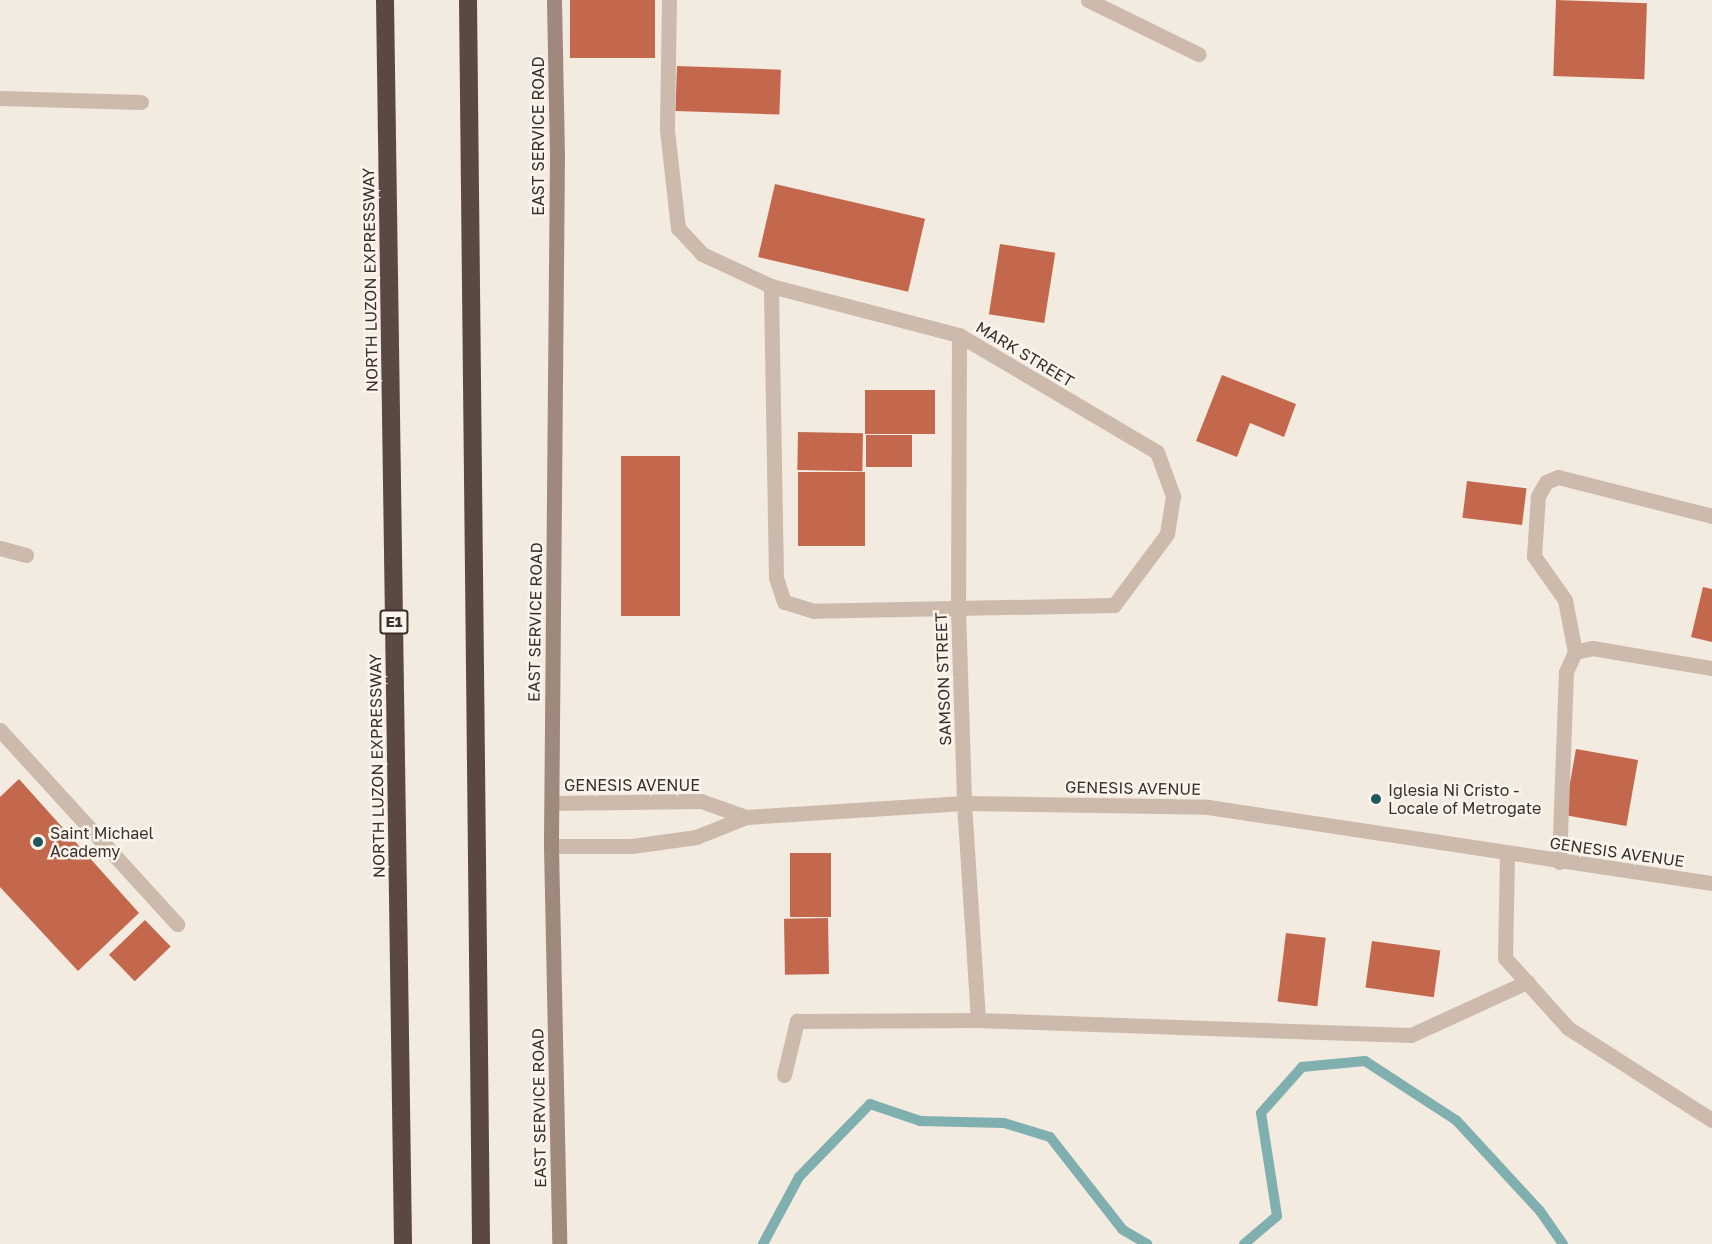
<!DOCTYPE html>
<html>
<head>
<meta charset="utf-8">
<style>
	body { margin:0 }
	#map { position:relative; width:1712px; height:1244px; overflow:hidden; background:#f3eae0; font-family:"Golos Text",sans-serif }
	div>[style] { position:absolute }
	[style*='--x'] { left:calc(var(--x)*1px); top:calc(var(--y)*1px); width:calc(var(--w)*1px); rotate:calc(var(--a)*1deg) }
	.stream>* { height:10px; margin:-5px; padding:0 5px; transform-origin:5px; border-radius:5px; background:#80afb0 }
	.building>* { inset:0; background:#c4684d; transform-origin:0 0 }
	.lane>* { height:15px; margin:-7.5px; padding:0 7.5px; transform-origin:7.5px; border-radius:7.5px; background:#ccbaac }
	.street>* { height:15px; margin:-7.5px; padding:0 7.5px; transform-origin:7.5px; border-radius:7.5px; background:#ccbaac }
	.secondary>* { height:15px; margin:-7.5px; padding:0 7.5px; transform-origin:7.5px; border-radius:7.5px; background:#9f897d }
	.highway>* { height:18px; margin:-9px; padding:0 9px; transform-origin:9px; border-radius:9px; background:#5a4942 }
	.dots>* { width:16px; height:16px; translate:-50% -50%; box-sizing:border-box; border:3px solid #faf4ed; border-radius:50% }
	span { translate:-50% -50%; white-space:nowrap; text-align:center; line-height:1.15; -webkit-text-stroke:5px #faf4ed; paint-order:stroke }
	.shield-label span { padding:2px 4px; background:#faf4ed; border:2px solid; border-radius:4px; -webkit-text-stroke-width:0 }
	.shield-label { font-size:15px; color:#3a2f2b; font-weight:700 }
	.street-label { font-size:16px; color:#3a2f2b }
	.poi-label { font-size:16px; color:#3a2f2b }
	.left { translate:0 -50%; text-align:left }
</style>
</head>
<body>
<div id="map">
	<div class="stream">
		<i style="--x:763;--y:1244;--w:76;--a:-61.8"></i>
		<i style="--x:799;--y:1177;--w:102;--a:-45.8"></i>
		<i style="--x:870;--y:1104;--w:53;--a:18.8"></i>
		<i style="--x:920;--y:1121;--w:84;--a:1.4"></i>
		<i style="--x:1004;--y:1123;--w:48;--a:16.9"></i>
		<i style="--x:1050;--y:1137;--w:118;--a:51.9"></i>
		<i style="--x:1123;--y:1230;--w:28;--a:30"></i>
		<i style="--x:1244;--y:1244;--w:43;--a:-40.3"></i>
		<i style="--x:1277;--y:1216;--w:104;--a:-98.8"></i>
		<i style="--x:1261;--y:1113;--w:62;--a:-48.3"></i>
		<i style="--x:1302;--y:1067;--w:63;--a:-5.4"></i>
		<i style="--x:1365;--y:1061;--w:108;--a:33"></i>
		<i style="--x:1456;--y:1120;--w:124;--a:47.3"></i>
		<i style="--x:1540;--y:1211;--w:40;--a:55.1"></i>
	</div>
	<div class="building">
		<i style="left:570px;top:0;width:85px;height:58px"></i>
		<i style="left:1556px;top:0;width:91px;height:76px;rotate:2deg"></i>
		<i style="left:677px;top:66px;width:104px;height:45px;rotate:2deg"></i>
		<i style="left:775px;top:184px;width:154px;height:75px;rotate:13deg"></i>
		<i style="left:1000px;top:244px;width:56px;height:71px;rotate:9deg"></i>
		<i style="clip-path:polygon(1222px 375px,1296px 404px,1284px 437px,1250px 423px,1237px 457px,1196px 441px)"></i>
		<i style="left:865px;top:390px;width:70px;height:44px"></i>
		<i style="left:798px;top:432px;width:65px;height:38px;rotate:1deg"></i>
		<i style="left:866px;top:435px;width:46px;height:32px"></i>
		<i style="left:621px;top:456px;width:59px;height:160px"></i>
		<i style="left:798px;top:472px;width:67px;height:74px"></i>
		<i style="left:1467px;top:481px;width:60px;height:37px;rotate:7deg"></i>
		<i style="clip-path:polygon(1703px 587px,1712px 589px,1712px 642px,1691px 637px)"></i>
		<i style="left:1576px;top:749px;width:63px;height:67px;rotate:10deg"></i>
		<i style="clip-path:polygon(19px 779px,139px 913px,78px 971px,0 887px,0 797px)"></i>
		<i style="left:790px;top:853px;width:41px;height:64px"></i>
		<i style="left:828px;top:918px;width:56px;height:44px;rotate:89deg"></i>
		<i style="left:145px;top:920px;width:37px;height:50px;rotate:46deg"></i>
		<i style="left:1286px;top:933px;width:40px;height:69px;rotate:7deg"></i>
		<i style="left:1372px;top:941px;width:69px;height:47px;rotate:8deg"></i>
	</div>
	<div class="lane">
		<i style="--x:0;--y:548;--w:27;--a:15"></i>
	</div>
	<div class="street">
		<i style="--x:669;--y:0;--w:130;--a:90.9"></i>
		<i style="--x:667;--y:130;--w:99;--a:83.6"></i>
		<i style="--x:678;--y:228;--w:35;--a:47"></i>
		<i style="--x:702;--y:254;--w:76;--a:24.9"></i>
		<i style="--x:771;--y:286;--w:194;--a:14.6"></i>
		<i style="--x:959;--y:335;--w:230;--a:30.6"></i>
		<i style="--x:1157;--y:452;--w:47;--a:70"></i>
		<i style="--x:1173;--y:496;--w:38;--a:99"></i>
		<i style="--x:1167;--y:534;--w:89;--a:126.7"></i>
		<i style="--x:1114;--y:605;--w:300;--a:178.9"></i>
		<i style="--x:814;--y:611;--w:31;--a:-163"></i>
		<i style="--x:784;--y:602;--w:26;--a:-108"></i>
		<i style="--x:776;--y:577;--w:291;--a:-91"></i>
		<i style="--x:1088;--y:0;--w:123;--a:26.1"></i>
		<i style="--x:0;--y:98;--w:141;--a:1.6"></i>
		<i style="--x:959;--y:335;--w:274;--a:90.2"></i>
		<i style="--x:958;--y:609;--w:194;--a:88.2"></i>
		<i style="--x:964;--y:803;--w:217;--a:86.3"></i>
		<i style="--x:1575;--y:652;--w:53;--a:-100.9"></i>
		<i style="--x:1565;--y:600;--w:54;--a:-125.2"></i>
		<i style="--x:1534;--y:556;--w:60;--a:-86.2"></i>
		<i style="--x:1538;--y:496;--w:16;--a:-60"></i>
		<i style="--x:1546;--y:482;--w:13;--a:-23"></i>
		<i style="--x:1558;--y:477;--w:159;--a:14.2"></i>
		<i style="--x:0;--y:730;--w:263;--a:47.6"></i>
		<i style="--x:552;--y:803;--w:149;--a:-0.8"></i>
		<i style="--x:701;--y:801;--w:48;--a:19.6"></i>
		<i style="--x:746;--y:817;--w:218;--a:-3.7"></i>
		<i style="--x:964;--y:803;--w:244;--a:0.9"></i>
		<i style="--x:1208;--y:807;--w:510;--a:8.58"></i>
		<i style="--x:551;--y:846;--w:81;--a:0"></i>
		<i style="--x:632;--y:846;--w:65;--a:-8"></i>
		<i style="--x:696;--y:837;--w:54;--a:-21.8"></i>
		<i style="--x:1507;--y:855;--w:103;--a:91.1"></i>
		<i style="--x:1505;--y:958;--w:94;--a:48"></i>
		<i style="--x:1568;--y:1028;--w:171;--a:32.6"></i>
		<i style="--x:1559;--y:862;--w:190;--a:-87.9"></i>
		<i style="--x:1566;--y:672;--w:22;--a:-66"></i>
		<i style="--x:1575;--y:652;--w:17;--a:-13"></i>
		<i style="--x:1592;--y:648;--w:122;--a:9.5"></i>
		<i style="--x:784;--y:1075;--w:56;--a:-76.5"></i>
		<i style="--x:797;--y:1021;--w:181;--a:-0.3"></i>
		<i style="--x:978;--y:1020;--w:433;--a:2"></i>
		<i style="--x:1411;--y:1035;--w:128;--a:-24.6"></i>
	</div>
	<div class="secondary">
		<i style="--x:554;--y:0;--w:153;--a:88.9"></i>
		<i style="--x:557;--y:153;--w:693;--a:90.5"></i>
		<i style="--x:551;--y:846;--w:398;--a:88.8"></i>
	</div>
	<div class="highway">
		<i style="--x:385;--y:0;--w:1244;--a:89.17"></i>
		<i style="--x:468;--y:0;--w:1244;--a:89.4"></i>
	</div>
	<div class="dots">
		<i style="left:1376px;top:799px;background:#20585b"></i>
		<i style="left:38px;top:842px;background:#20585b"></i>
	</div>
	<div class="shield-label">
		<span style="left:394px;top:622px">E1</span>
	</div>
	<div class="street-label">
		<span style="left:538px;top:136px;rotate:-90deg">EAST SERVICE ROAD</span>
		<span style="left:370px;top:280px;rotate:-91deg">NORTH LUZON EXPRESSWAY</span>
		<span style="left:1025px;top:354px;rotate:31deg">MARK STREET</span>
		<span style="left:535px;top:622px;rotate:-89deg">EAST SERVICE ROAD</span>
		<span style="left:943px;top:679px;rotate:-92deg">SAMSON STREET</span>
		<span style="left:377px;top:766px;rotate:-91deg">NORTH LUZON EXPRESSWAY</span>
		<span style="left:632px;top:785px">GENESIS AVENUE</span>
		<span style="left:1133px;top:788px;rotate:1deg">GENESIS AVENUE</span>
		<span style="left:1617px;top:852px;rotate:8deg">GENESIS AVENUE</span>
		<span style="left:539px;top:1108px;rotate:-91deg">EAST SERVICE ROAD</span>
	</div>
	<div class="poi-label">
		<span class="left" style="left:1388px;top:799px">Iglesia Ni Cristo -<br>Locale of Metrogate</span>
		<span class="left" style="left:50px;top:842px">Saint Michael<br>Academy</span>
	</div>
</div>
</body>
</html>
